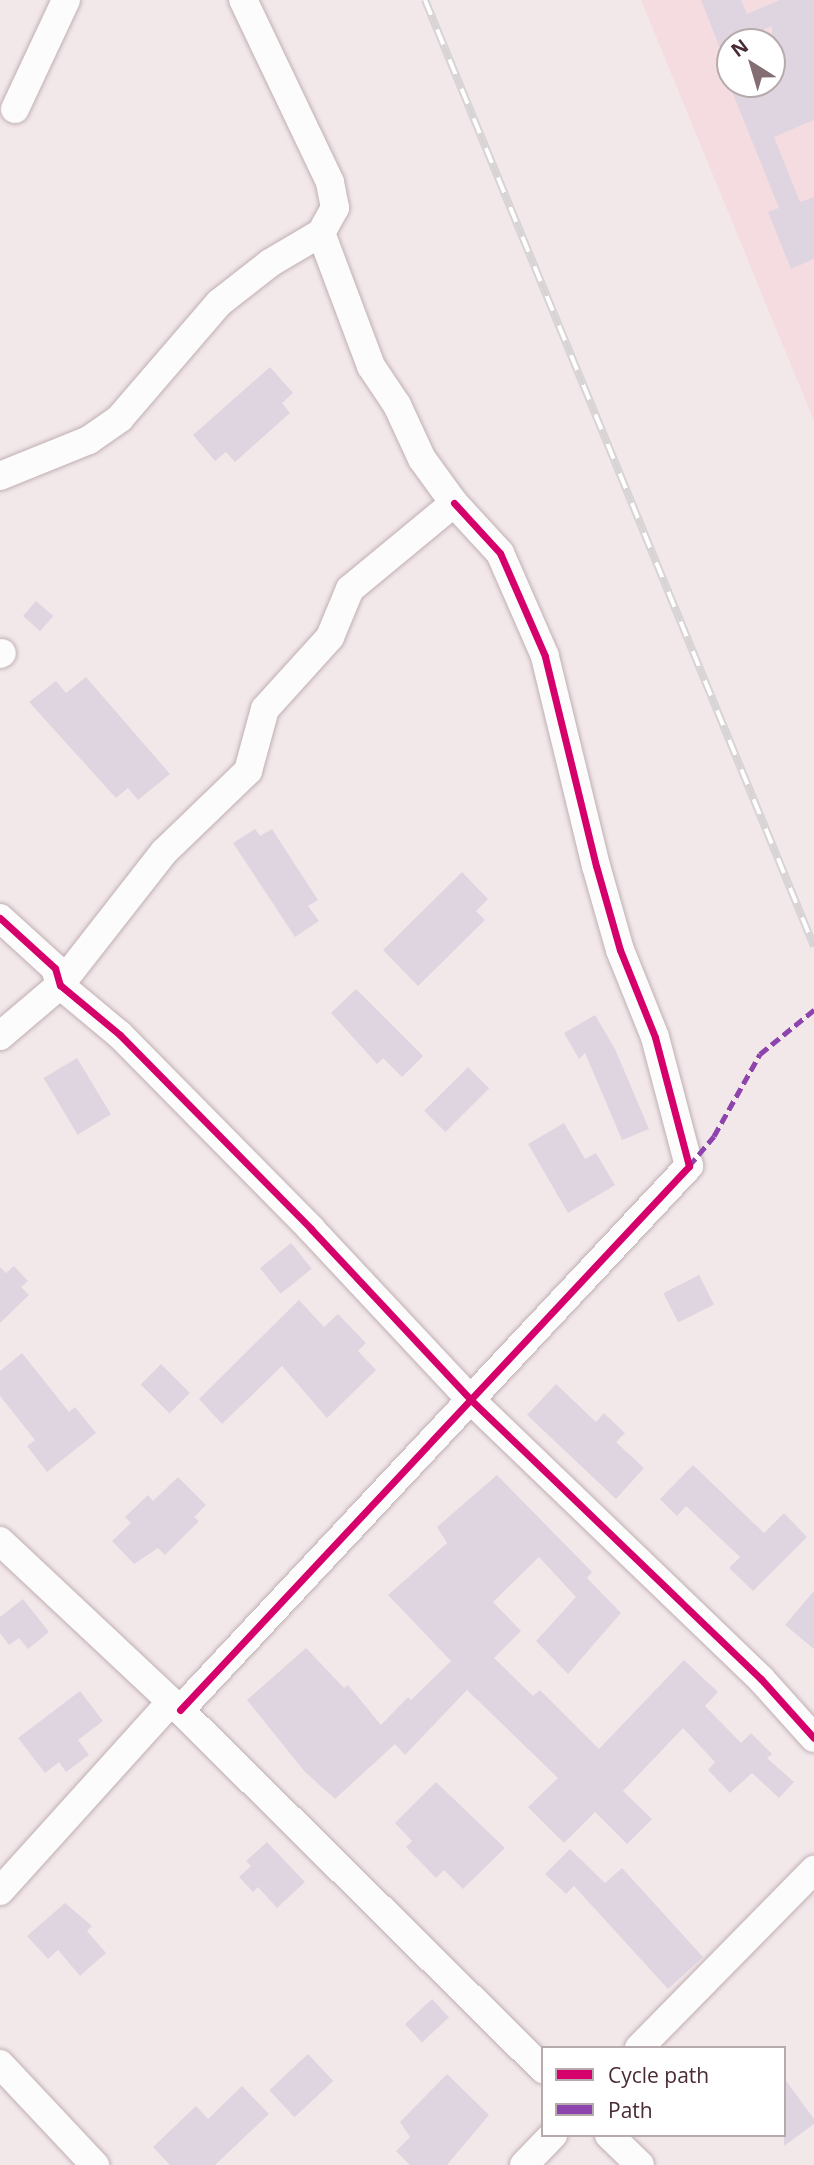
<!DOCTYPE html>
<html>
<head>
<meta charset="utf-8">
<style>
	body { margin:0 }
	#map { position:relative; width:814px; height:2165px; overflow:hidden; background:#f2e8ea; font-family:"Open Sans",sans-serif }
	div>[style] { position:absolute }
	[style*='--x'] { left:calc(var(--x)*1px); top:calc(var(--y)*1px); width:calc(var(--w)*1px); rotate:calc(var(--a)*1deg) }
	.built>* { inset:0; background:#f4dce1 }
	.building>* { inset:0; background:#dfd5e0; transform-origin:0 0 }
	.roads { filter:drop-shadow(0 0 2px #c0afb3) drop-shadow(0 0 2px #c0afb3) }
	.street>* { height:28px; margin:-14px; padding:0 14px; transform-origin:14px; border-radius:14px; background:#fdfcfc }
	.rail>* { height:8px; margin-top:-4px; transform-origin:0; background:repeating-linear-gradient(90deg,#fff 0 16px,#d8d4d6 0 32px); box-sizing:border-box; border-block:2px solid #d8d4d6 }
	.quiet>* { height:5px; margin-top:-2.5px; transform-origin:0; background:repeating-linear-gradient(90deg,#8e44ad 0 10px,transparent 0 15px) }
	.cycleway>* { height:7px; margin:-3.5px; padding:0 3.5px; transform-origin:3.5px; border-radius:3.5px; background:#d6006c }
	span { translate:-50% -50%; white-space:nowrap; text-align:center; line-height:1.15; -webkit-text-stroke:5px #fff; paint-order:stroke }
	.legend { position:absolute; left:541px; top:2046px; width:245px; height:91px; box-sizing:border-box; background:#fff; border:2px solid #b6aaad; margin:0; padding:9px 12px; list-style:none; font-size:21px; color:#492b33 }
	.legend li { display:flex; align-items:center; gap:14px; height:35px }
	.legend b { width:35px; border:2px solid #b6aaad }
	.north { position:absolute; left:716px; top:28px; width:70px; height:70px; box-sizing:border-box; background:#fff; border:2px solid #b6aaad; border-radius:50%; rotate:323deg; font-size:19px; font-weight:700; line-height:28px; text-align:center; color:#492b33 }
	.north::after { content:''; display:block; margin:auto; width:24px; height:32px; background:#846d73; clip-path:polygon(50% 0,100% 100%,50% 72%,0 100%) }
</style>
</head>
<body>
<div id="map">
	<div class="built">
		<i style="clip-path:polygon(evenodd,641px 0,814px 0,814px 421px,641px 0,730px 42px,772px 42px,772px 84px,730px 84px,730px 42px)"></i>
	</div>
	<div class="building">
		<i style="clip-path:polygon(701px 0,741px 0,747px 14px,780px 0,814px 0,814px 120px,774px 137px,800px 202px,814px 197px,814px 259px,791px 269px,768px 212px,779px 208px,729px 84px,772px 84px,772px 26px,720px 48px)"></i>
		<i style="clip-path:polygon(270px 367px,293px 393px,282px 403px,290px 413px,235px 462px,226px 452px,215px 461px,193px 435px)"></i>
		<i style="left:36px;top:601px;width:23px;height:20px;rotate:41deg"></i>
		<i style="clip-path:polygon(86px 677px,170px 774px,138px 800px,128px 788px,116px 798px,29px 702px,56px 681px,66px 693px)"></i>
		<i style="clip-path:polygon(255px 829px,260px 836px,272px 829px,318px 900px,308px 906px,319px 921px,295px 937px,233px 843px)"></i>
		<i style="clip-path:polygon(462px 872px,488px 899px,476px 911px,485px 920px,418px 986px,383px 950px)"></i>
		<i style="clip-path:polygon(356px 989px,423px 1056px,402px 1077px,383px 1058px,377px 1064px,331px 1013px)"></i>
		<i style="clip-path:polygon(595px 1015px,615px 1049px,649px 1129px,622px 1140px,585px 1053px,579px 1059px,564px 1033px)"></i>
		<i style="left:77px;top:1058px;width:66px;height:39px;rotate:59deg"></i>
		<i style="left:468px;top:1067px;width:30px;height:62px;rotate:45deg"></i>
		<i style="clip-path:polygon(564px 1123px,585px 1159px,596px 1153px,615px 1185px,568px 1213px,528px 1144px)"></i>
		<i style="left:291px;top:1243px;width:33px;height:40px;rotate:51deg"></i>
		<i style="clip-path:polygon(14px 1266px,28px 1281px,21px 1287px,29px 1295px,0 1323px,0 1267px,6px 1273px)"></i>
		<i style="left:699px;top:1275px;width:33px;height:40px;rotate:63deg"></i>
		<i style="clip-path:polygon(299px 1300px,324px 1327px,338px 1314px,366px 1343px,358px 1351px,376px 1370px,327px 1418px,282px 1366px,222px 1424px,199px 1399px)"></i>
		<i style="clip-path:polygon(22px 1353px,69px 1412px,75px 1407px,96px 1433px,47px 1472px,27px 1446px,35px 1440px,0 1396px,0 1371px)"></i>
		<i style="left:161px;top:1364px;width:41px;height:29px;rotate:45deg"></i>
		<i style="clip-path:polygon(556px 1384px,596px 1422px,604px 1413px,625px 1433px,616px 1442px,644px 1468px,616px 1499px,527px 1415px)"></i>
		<i style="clip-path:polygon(693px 1465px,764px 1533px,784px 1513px,807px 1537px,753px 1591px,729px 1568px,740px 1557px,686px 1506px,677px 1516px,660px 1499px)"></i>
		<i style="clip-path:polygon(497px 1475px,592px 1572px,587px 1578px,621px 1613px,568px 1674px,536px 1641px,576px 1597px,539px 1557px,493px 1602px,521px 1631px,494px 1658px,533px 1696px,540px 1690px,599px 1749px,684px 1660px,718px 1692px,705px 1706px,741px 1743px,751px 1733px,772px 1754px,767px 1758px,794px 1782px,779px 1798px,752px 1773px,730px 1793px,708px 1770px,715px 1762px,683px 1728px,623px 1791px,652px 1819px,627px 1844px,595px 1812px,564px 1843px,528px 1807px,558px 1778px,467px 1690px,405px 1755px,395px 1744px,335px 1799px,305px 1772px,247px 1700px,306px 1648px,344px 1688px,348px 1685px,381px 1725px,408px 1697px,411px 1700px,451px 1661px,388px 1595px,447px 1543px,437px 1527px)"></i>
		<i style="clip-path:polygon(178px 1477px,206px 1505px,194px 1517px,199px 1521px,165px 1555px,158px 1548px,134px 1564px,112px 1541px,131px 1523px,125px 1517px,148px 1495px,153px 1501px)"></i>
		<i style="clip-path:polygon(814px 1591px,814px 1649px,785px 1625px)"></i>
		<i style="clip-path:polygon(23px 1599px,49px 1632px,28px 1649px,19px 1638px,9px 1645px,0 1633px,0 1617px)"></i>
		<i style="clip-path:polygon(80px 1691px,103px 1721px,78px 1740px,89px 1755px,66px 1772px,59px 1762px,45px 1773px,18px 1738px)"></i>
		<i style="clip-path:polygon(436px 1782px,505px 1848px,463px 1889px,444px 1870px,436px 1878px,406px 1847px,412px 1841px,395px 1823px)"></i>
		<i style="clip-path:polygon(267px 1842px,305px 1882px,277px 1908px,258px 1887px,253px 1892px,239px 1877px,251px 1866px,246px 1861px)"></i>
		<i style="clip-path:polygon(570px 1849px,605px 1883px,622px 1868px,703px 1957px,668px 1989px,574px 1886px,566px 1894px,545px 1874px)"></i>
		<i style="clip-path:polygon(65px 1903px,92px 1926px,87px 1931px,106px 1953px,80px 1976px,58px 1950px,48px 1959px,27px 1936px)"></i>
		<i style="left:432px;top:1999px;width:25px;height:37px;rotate:47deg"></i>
		<i style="left:308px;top:2054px;width:37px;height:53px;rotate:47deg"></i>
		<i style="clip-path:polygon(447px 2074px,489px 2115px,447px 2165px,410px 2165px,396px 2151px,410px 2137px,400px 2122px)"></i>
		<i style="clip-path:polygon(784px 2078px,814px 2119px,814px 2124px,784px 2146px)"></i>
		<i style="clip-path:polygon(242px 2086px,269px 2114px,215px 2165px,170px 2165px,153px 2147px,196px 2106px,208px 2119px)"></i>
	</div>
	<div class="roads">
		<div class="street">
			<i style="--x:15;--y:109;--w:120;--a:-64.9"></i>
			<i style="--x:0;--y:476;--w:96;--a:-22"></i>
			<i style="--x:89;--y:440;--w:38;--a:-35"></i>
			<i style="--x:120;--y:418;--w:152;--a:-49.3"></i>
			<i style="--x:219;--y:303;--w:65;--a:-38.1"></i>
			<i style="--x:270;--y:263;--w:59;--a:-30.5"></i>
			<i style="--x:321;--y:233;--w:29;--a:-61"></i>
			<i style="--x:335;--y:208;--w:26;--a:-101"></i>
			<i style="--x:330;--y:182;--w:202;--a:-115.5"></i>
			<i style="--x:0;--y:654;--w:2;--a:-27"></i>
			<i style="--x:0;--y:918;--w:74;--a:42.3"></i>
			<i style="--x:55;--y:968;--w:18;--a:74"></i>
			<i style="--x:60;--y:985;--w:78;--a:39.8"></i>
			<i style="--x:120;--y:1035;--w:272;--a:45.4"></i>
			<i style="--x:311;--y:1229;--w:234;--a:46.9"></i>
			<i style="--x:471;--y:1400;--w:402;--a:43.9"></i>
			<i style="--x:761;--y:1679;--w:79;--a:48.1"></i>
			<i style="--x:0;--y:1036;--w:79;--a:-40.4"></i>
			<i style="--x:60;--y:985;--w:169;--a:-52"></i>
			<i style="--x:164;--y:852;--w:117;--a:-44"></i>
			<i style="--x:248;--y:771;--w:64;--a:-74.7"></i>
			<i style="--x:265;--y:709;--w:97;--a:-47.9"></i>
			<i style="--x:330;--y:637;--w:52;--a:-67.4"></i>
			<i style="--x:350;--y:589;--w:135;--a:-39.6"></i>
			<i style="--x:454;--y:503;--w:54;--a:-126"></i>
			<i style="--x:422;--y:459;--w:60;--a:-114.8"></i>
			<i style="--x:397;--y:405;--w:47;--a:-123.7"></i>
			<i style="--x:371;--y:366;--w:142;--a:-110.6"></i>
			<i style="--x:0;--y:1541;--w:247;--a:43.2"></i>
			<i style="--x:180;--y:1710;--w:511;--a:44.68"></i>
			<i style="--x:180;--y:1710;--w:745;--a:-46.9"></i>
			<i style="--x:689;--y:1166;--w:133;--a:-104.8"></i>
			<i style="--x:655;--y:1037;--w:94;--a:-111.9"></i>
			<i style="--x:620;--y:950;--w:87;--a:-105.9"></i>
			<i style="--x:596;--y:866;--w:216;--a:-103.7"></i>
			<i style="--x:545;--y:656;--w:112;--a:-113.6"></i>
			<i style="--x:500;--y:553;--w:68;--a:-132.6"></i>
			<i style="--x:0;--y:1891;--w:255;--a:-47.9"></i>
			<i style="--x:639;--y:2048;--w:250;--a:-45.5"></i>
			<i style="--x:0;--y:2064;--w:139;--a:46.8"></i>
			<i style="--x:609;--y:2135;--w:43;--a:44.1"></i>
			<i style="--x:524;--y:2165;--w:42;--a:-46"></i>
		</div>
	</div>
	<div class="rail">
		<i style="--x:425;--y:0;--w:1023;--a:67.65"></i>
	</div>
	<div class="quiet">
		<i style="--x:689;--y:1166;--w:39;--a:-50"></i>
		<i style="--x:714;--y:1136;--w:94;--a:-60.7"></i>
		<i style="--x:760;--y:1054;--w:70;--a:-39.2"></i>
	</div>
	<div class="cycleway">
		<i style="--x:0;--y:918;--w:74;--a:42.3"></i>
		<i style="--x:55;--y:968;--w:18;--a:74"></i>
		<i style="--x:60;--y:985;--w:78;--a:39.8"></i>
		<i style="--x:120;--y:1035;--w:272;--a:45.4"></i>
		<i style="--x:311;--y:1229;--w:234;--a:46.9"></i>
		<i style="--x:471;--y:1400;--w:402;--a:43.9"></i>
		<i style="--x:761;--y:1679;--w:79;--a:48.1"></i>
		<i style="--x:180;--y:1710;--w:745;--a:-46.9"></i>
		<i style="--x:689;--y:1166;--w:133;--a:-104.8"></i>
		<i style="--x:655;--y:1037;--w:94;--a:-111.9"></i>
		<i style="--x:620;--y:950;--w:87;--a:-105.9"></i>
		<i style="--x:596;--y:866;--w:216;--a:-103.7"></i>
		<i style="--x:545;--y:656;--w:112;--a:-113.6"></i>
		<i style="--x:500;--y:553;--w:68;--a:-132.6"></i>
	</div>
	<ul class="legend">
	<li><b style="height:9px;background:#d6006c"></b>Cycle path</li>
	<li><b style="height:9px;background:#8e44ad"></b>Path</li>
	</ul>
	<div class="north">N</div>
</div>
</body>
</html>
